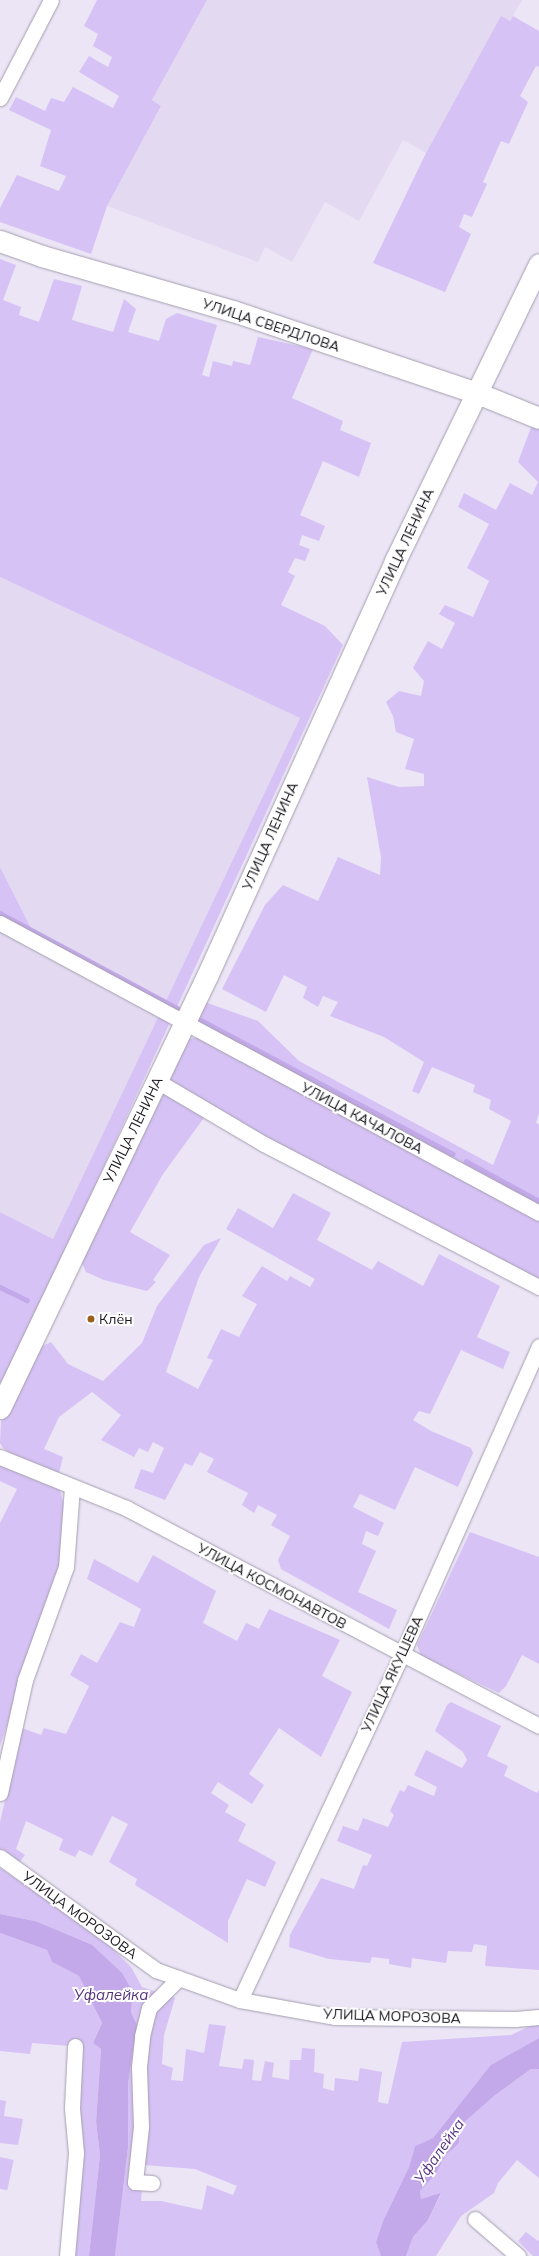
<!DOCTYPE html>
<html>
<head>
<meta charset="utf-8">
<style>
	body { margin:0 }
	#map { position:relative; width:539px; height:2256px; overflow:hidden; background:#ebe5f6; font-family:Mulish,sans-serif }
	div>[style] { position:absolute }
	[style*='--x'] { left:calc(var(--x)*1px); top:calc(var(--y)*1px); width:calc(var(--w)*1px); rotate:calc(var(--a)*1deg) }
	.built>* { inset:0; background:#e3daf2 }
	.green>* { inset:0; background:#d6c2f5; transform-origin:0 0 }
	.water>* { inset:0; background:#c3a9e9 }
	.stream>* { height:4.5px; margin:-2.25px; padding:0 2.25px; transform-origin:2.25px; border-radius:2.25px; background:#c3a9e9 }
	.roads { filter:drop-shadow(0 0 1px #a49eae) drop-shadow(0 0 1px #a49eae) }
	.street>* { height:15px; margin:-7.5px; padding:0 7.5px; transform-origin:7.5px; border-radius:7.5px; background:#fff }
	.secondary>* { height:21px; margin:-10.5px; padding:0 10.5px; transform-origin:10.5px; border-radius:10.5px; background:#fff }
	.dots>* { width:11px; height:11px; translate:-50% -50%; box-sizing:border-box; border:2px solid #fff; border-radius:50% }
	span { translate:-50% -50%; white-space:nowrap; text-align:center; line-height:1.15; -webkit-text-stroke:4px #fff; paint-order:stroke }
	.street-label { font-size:14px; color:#19171d }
	.poi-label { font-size:14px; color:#19171d }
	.left { translate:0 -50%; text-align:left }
	.water-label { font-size:15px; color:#55327d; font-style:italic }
</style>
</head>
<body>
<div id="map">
	<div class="built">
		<i style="clip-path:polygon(207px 0,522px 0,510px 21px,501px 17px,426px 153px,403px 140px,359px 221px,325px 202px,292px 262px,265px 247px,258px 262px,107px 206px,161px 106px,152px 100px)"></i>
		<i style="clip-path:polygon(0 577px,300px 718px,53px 1239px,0 1212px,0 930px,35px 936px,0 867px)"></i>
	</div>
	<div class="green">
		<i style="clip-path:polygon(97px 0,207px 0,152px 100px,161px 106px,107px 206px,91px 254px,0 222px,0 208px,17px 175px,59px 191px,66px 176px,40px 166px,51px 130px,9px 110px,16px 97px,45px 111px,51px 98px,64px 102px,73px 87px,113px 108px,119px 96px,79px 72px,89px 56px,108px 67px,112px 57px,93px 46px,98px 34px,84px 26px)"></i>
		<i style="clip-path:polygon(501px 16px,510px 21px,513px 16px,539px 31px,539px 67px,536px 66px,520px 96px,528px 102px,509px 144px,501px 141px,483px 182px,487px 184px,472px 217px,464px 214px,459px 227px,471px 234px,445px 292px,373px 263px,426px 153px)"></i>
		<i style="clip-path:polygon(0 259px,16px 265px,3px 300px,21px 307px,19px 315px,39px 322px,54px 279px,82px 286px,72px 320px,113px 332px,124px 299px,136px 309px,128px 332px,159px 341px,166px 319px,177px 313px,217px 325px,202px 375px,209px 377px,213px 361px,232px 366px,233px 361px,250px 365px,258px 337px,313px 349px,292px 398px,343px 421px,340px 430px,371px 443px,359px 477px,323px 461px,300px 515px,325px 526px,319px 541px,302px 535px,299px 545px,310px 549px,305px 561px,295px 558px,288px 572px,295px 576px,281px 605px,325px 626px,343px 645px,82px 1214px,0 1386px,0 1212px,53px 1239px,300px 718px,0 577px)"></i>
		<i style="clip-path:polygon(532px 425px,539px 429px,539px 1113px,536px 1123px,539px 1124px,539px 1208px,192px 1023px,202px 1001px,258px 1021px,299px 1061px,493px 1165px,511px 1121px,489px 1109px,491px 1100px,473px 1092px,475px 1085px,432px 1067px,419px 1094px,412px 1091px,424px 1062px,384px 1037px,330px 1016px,338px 1002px,323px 996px,318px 1007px,303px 998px,307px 987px,284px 975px,266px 1012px,222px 989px,265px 905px,283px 885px,318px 901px,338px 857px,380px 875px,381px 857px,367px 777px,399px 787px,424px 786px,424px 774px,405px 769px,414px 739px,396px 732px,393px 716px,386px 702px,399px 691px,421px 696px,424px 681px,413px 668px,428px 641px,442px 649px,455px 623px,439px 614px,445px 605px,473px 617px,489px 581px,467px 568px,489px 524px,458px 507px,464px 493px,496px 510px,510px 483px,532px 495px,538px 482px,518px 462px)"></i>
		<i style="clip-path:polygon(0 867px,35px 936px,0 917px)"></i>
		<i style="clip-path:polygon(199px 1037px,539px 1219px,539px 1280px,268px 1138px,169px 1079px,188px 1039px)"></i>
		<i style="clip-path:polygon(160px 1089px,206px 1115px,163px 1174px,130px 1232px,170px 1255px,153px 1280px,156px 1282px,147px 1291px,104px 1280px,86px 1272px,79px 1257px)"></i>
		<i style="clip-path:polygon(293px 1193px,331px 1213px,317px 1240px,372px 1270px,378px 1261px,423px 1286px,439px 1254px,500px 1286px,477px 1337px,510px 1352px,503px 1369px,461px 1350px,430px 1414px,419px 1411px,413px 1420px,431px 1431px,471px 1448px,473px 1453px,458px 1487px,415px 1467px,395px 1510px,360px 1494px,353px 1507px,384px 1523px,378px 1536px,366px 1531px,362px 1544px,376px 1551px,358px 1592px,397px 1610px,389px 1629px,281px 1569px,278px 1560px,290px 1536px,271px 1525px,277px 1515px,258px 1505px,254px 1513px,242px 1505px,248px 1493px,207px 1472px,214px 1459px,200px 1452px,192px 1466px,185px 1463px,165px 1500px,134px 1488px,141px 1469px,153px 1473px,164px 1448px,153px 1442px,148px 1452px,139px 1448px,134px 1457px,101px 1440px,121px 1415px,92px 1392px,59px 1417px,44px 1449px,63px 1457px,59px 1473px,13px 1455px,3px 1448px,0 1443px,1px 1422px,36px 1349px,51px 1342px,68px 1364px,103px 1381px,142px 1343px,157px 1306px,204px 1245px,221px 1238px,199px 1277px,166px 1372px,198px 1389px,213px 1360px,207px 1358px,221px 1329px,239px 1337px,257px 1304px,242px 1296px,262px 1266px,287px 1281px,290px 1276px,310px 1287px,315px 1279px,226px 1229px,238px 1208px,273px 1228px)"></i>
		<i style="clip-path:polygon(0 1464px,60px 1490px,66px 1514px,60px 1568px,0 1746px,0 1523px,17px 1489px,0 1481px)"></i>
		<i style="clip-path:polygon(470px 1532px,539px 1557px,539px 1664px,522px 1655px,506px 1686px,499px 1693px,421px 1656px,417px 1645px)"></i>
		<i style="clip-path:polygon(153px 1555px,216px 1591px,203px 1623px,237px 1641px,246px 1623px,259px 1629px,269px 1609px,340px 1640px,322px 1676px,352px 1692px,321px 1757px,279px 1728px,249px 1774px,264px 1785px,252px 1804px,218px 1782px,211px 1793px,229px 1805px,225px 1812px,246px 1824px,238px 1841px,276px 1862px,265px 1887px,247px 1879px,228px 1921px,228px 1943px,135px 1885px,137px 1879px,109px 1862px,128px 1824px,112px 1816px,92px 1856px,79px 1850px,75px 1857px,59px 1850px,63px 1839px,26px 1821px,16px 1849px,25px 1855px,18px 1864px,0 1851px,0 1822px,22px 1728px,41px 1735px,44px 1728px,66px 1734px,89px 1686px,70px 1675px,81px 1654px,97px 1663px,120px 1622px,134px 1627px,141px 1609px,87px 1579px,94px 1559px,138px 1583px)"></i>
		<i style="clip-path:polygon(451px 1702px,501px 1726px,487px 1756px,508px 1766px,504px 1776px,537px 1793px,539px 1790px,539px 1970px,485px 1966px,487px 1946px,474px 1944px,472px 1952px,448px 1951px,446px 1963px,412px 1958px,411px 1968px,389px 1964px,389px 1959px,372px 1957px,370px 1963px,329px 1959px,289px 1947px,290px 1935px,321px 1878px,354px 1889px,363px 1865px,367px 1866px,372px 1855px,337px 1841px,343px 1826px,358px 1831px,363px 1818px,388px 1827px,394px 1815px,390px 1811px,400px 1790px,404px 1792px,408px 1785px,434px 1796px,437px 1787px,414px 1775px,426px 1750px,462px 1768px,467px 1760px,463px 1752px,435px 1731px,447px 1705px)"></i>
		<i style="clip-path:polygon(evenodd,0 1868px,103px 1939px,131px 1967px,142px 1987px,175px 1998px,164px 2035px,162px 2064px,173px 2068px,171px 2080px,183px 2081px,186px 2049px,204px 2053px,209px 2024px,226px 2026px,219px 2066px,242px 2069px,244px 2059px,254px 2060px,252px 2080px,261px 2081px,265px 2061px,274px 2063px,272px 2077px,289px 2080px,290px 2060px,301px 2060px,302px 2048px,315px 2049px,314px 2072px,324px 2074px,323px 2088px,334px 2091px,335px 2078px,358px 2081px,360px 2068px,382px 2072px,378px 2102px,388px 2104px,402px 2042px,511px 2035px,530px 2026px,539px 2025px,539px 2038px,491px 2066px,433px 2138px,415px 2146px,409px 2167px,383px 2221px,376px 2242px,381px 2256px,115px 2256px,128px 2148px,128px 2084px,137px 2025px,131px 2012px,133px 1992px,35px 1921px,0 1914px,0 1868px,144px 2165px,195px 2169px,237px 2186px,233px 2195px,207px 2185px,202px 2210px,161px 2201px,141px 2201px,144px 2165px)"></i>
		<i style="clip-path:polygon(0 1933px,47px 1950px,52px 1962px,79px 1976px,102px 2023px,93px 2043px,101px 2049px,96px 2122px,100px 2155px,89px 2256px,73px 2256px,83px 2047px,32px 2043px,30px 2054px,0 2051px)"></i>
		<i style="clip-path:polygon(531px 2069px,539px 2069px,539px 2178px,517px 2160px,498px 2183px,494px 2193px,461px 2216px,436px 2256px,406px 2256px,413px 2237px,428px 2220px,441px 2194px,421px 2199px,420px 2191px,435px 2175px,446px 2155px,459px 2143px,460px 2126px,494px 2096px)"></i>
		<i style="clip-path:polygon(0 2100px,6px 2101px,4px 2116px,23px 2119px,18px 2145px,0 2143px)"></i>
		<i style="left:0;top:2157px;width:14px;height:31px;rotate:12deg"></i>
		<i style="clip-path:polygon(526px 2232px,538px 2241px,539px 2240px,539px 2256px,533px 2256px,518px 2241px)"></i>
	</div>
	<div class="water">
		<i style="clip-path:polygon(0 1914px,35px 1921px,92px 1945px,122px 1973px,133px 1992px,131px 2012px,137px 2025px,128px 2084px,128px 2148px,115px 2256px,89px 2256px,100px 2155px,96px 2122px,101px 2049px,93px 2043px,102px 2023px,79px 1976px,52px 1962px,47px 1950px,0 1933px)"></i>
		<i style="clip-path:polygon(539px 2038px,539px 2069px,531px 2069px,494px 2096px,460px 2126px,459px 2143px,446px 2155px,435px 2175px,420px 2191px,421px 2199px,441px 2193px,428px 2220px,413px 2237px,406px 2256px,381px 2256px,376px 2242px,383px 2221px,409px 2167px,415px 2146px,433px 2138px,491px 2065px)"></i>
	</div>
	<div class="stream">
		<i style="--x:0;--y:913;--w:201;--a:28.2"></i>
		<i style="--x:201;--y:1020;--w:285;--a:28"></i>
		<i style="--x:466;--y:1161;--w:83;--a:28.7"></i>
		<i style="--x:0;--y:1287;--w:30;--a:26"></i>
	</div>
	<div class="roads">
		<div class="street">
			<i style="--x:0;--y:98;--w:110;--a:-62.5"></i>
			<i style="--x:0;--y:923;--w:612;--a:28.28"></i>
			<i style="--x:157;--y:1081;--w:124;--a:30.5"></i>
			<i style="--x:264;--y:1144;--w:310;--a:27.5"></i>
			<i style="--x:0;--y:1457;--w:136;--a:22"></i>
			<i style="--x:126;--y:1508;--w:467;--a:27.8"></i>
			<i style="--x:0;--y:1793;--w:116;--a:-77.5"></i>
			<i style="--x:25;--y:1680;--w:120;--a:-70.1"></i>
			<i style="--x:66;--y:1567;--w:79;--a:-85.7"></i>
			<i style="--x:0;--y:1857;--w:193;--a:35.9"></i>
			<i style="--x:156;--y:1970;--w:89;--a:19.7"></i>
			<i style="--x:240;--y:2000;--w:97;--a:10.1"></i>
			<i style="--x:335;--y:2017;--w:180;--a:0.6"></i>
			<i style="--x:515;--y:2019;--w:24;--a:-5"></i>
			<i style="--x:240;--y:2000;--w:382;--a:-64.9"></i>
			<i style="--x:402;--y:1654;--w:337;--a:-66"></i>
			<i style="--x:152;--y:2183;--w:17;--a:-177"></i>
			<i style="--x:135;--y:2182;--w:55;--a:-83.8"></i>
			<i style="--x:141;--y:2127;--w:60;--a:-91.9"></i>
			<i style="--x:139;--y:2067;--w:31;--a:-84"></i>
			<i style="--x:142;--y:2036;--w:29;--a:-76"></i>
			<i style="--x:149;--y:2008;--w:42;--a:-45"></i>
			<i style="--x:475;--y:2219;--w:57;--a:40.7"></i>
			<i style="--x:67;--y:2256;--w:103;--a:-85"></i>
			<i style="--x:76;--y:2153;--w:45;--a:-95.1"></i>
			<i style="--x:72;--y:2108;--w:62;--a:-87.2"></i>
		</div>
		<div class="secondary">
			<i style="--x:0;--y:241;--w:45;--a:19.7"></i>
			<i style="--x:42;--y:256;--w:199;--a:16.1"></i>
			<i style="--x:233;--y:311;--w:257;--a:18.6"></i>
			<i style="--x:477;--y:393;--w:67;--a:22"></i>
			<i style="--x:0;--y:1408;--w:479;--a:-64.4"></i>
			<i style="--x:207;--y:976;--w:456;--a:-65.6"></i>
			<i style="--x:395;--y:561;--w:330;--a:-64.1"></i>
		</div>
	</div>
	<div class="dots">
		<i style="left:91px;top:1319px;background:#99611d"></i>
	</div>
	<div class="street-label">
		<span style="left:271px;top:325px;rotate:18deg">УЛИЦА СВЕРДЛОВА</span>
		<span style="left:405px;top:542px;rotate:-65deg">УЛИЦА ЛЕНИНА</span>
		<span style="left:270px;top:836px;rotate:-66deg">УЛИЦА ЛЕНИНА</span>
		<span style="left:362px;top:1118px;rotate:28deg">УЛИЦА КАЧАЛОВА</span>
		<span style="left:133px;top:1130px;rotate:-64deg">УЛИЦА ЛЕНИНА</span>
		<span style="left:272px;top:1586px;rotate:28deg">УЛИЦА КОСМОНАВТОВ</span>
		<span style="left:392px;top:1674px;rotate:-65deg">УЛИЦА ЯКУШЕВА</span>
		<span style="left:80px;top:1915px;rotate:36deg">УЛИЦА МОРОЗОВА</span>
		<span style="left:392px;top:2016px;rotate:2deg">УЛИЦА МОРОЗОВА</span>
	</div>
	<div class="poi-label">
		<span class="left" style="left:99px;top:1319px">Клён</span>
	</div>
	<div class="water-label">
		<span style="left:111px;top:1995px">Уфалейка</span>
		<span style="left:439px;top:2151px;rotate:-55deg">Уфалейка</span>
	</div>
</div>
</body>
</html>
